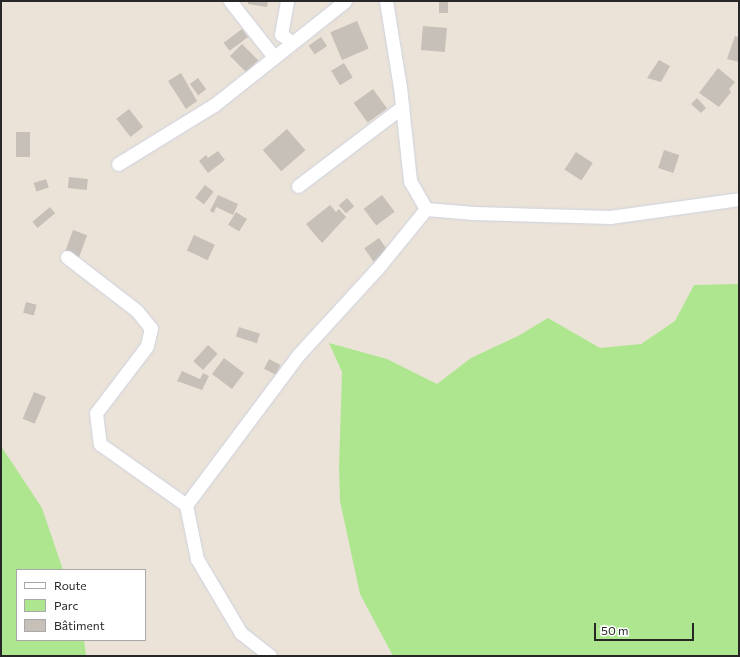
<!DOCTYPE html>
<html>
<head>
<meta charset="utf-8">
<style>
	body { margin:0 }
	#map { position:relative; width:740px; height:657px; overflow:hidden; background:#ebe3d7; font-family:Commissioner,sans-serif }
	div>[style] { position:absolute }
	[style*='--x'] { left:calc(var(--x)*1px); top:calc(var(--y)*1px); width:calc(var(--w)*1px); rotate:calc(var(--a)*1deg) }
	.green>* { inset:0; background:#ade68f }
	.building>* { inset:0; background:#c6c0b8; transform-origin:0 0 }
	.roads { filter:drop-shadow(0 0 1px #cdd1e2) drop-shadow(0 0 1px #cdd1e2) }
	.minor>* { height:13px; margin:-6.5px; padding:0 6.5px; transform-origin:6.5px; border-radius:6.5px; background:#fff }
	span { translate:-50% -50%; white-space:nowrap; text-align:center; line-height:1.15; -webkit-text-stroke:4px #fff; paint-order:stroke }
	.frame { position:absolute; inset:0; border:2px solid #272727; pointer-events:none }
	.legend { position:absolute; left:16px; top:569px; width:130px; height:72px; box-sizing:border-box; background:#fff; border:1px solid #a9a9a9; margin:0; padding:5px 7px; list-style:none; font-size:12px; color:#272727 }
	.legend li { display:flex; align-items:center; gap:8px; height:20px }
	.legend b { width:20px; border:1px solid #a9a9a9 }
	.scale { position:absolute; left:594px; top:623px; width:100px; height:18px; box-sizing:border-box; border:2px solid #272727; border-top:0; padding-left:5px; font-size:12px; line-height:14px; white-space:nowrap; color:#272727; -webkit-text-stroke:3px #fff; paint-order:stroke }
</style>
</head>
<body>
<div id="map">
	<div class="green">
		<i style="clip-path:polygon(739px 284px,739px 656px,393px 656px,360px 594px,340px 501px,339px 467px,342px 372px,329px 343px,387px 359px,437px 384px,471px 358px,518px 336px,548px 318px,600px 348px,641px 344px,675px 321px,694px 285px)"></i>
		<i style="clip-path:polygon(1px 446px,42px 508px,63px 570px,17px 570px,17px 640px,84px 640px,86px 656px,1px 656px)"></i>
	</div>
	<div class="building">
		<i style="clip-path:polygon(248px 1px,268px 1px,267px 7px,248px 4px)"></i>
		<i style="left:439px;top:1px;width:9px;height:12px"></i>
		<i style="left:357px;top:21px;width:30px;height:29px;rotate:67deg"></i>
		<i style="left:423px;top:26px;width:24px;height:24px;rotate:5deg"></i>
		<i style="left:242px;top:29px;width:10px;height:23px;rotate:53deg"></i>
		<i style="clip-path:polygon(735px 36px,739px 37px,739px 62px,727px 59px)"></i>
		<i style="left:321px;top:37px;width:11px;height:15px;rotate:56deg"></i>
		<i style="left:242px;top:44px;width:23px;height:17px;rotate:45deg"></i>
		<i style="clip-path:polygon(659px 60px,670px 66px,661px 82px,647px 78px)"></i>
		<i style="left:344px;top:63px;width:17px;height:15px;rotate:59deg"></i>
		<i style="clip-path:polygon(718px 68px,735px 82px,729px 89px,731px 92px,719px 107px,699px 93px)"></i>
		<i style="clip-path:polygon(181px 73px,197px 101px,186px 109px,168px 81px)"></i>
		<i style="left:198px;top:78px;width:14px;height:10px;rotate:54deg"></i>
		<i style="left:373px;top:89px;width:24px;height:24px;rotate:54deg"></i>
		<i style="clip-path:polygon(697px 98px,706px 108px,701px 113px,691px 104px)"></i>
		<i style="left:129px;top:109px;width:23px;height:16px;rotate:52deg"></i>
		<i style="left:287px;top:129px;width:28px;height:32px;rotate:49deg"></i>
		<i style="left:16px;top:132px;width:14px;height:25px"></i>
		<i style="left:664px;top:150px;width:16px;height:19px;rotate:18deg"></i>
		<i style="clip-path:polygon(218px 151px,225px 160px,208px 173px,199px 161px,206px 155px,208px 158px)"></i>
		<i style="left:576px;top:152px;width:20px;height:21px;rotate:33deg"></i>
		<i style="left:69px;top:177px;width:19px;height:11px;rotate:6deg"></i>
		<i style="left:46px;top:179px;width:9px;height:13px;rotate:72deg"></i>
		<i style="left:205px;top:185px;width:11px;height:16px;rotate:38deg"></i>
		<i style="clip-path:polygon(218px 195px,238px 204px,233px 215px,216px 207px,214px 213px,210px 211px)"></i>
		<i style="left:382px;top:195px;width:21px;height:23px;rotate:53deg"></i>
		<i style="left:347px;top:198px;width:11px;height:11px;rotate:49deg"></i>
		<i style="clip-path:polygon(330px 205px,336px 212px,339px 209px,346px 217px,322px 243px,306px 224px)"></i>
		<i style="left:50px;top:207px;width:8px;height:23px;rotate:50deg"></i>
		<i style="left:236px;top:212px;width:13px;height:15px;rotate:32deg"></i>
		<i style="left:73px;top:230px;width:15px;height:24px;rotate:20deg"></i>
		<i style="left:194px;top:235px;width:23px;height:17px;rotate:25deg"></i>
		<i style="left:379px;top:238px;width:16px;height:18px;rotate:55deg"></i>
		<i style="left:26px;top:302px;width:11px;height:11px;rotate:15deg"></i>
		<i style="left:239px;top:327px;width:22px;height:10px;rotate:18deg"></i>
		<i style="left:208px;top:345px;width:13px;height:22px;rotate:42deg"></i>
		<i style="left:224px;top:358px;width:25px;height:20px;rotate:37deg"></i>
		<i style="left:269px;top:359px;width:13px;height:11px;rotate:27deg"></i>
		<i style="clip-path:polygon(182px 371px,200px 379px,203px 373px,209px 376px,202px 390px,177px 381px)"></i>
		<i style="left:34px;top:392px;width:13px;height:29px;rotate:23deg"></i>
	</div>
	<div class="roads">
		<div class="minor">
			<i style="--x:230;--y:1;--w:71;--a:51.8"></i>
			<i style="--x:287;--y:1;--w:34;--a:100"></i>
			<i style="--x:281;--y:34;--w:14;--a:39"></i>
			<i style="--x:386;--y:1;--w:87;--a:80.8"></i>
			<i style="--x:400;--y:87;--w:95;--a:83.9"></i>
			<i style="--x:410;--y:181;--w:32;--a:60"></i>
			<i style="--x:426;--y:209;--w:48;--a:4.8"></i>
			<i style="--x:474;--y:213;--w:136;--a:1.7"></i>
			<i style="--x:610;--y:217;--w:130;--a:-7.9"></i>
			<i style="--x:118;--y:164;--w:113;--a:-31.6"></i>
			<i style="--x:214;--y:105;--w:167;--a:-38.4"></i>
			<i style="--x:298;--y:186;--w:131;--a:-37.2"></i>
			<i style="--x:67;--y:257;--w:88;--a:37.6"></i>
			<i style="--x:137;--y:311;--w:22;--a:51"></i>
			<i style="--x:151;--y:328;--w:18;--a:103"></i>
			<i style="--x:147;--y:346;--w:84;--a:127.3"></i>
			<i style="--x:96;--y:413;--w:31;--a:83"></i>
			<i style="--x:100;--y:444;--w:105;--a:35.3"></i>
			<i style="--x:186;--y:505;--w:55;--a:78.5"></i>
			<i style="--x:197;--y:559;--w:86;--a:59.3"></i>
			<i style="--x:241;--y:633;--w:37;--a:38"></i>
			<i style="--x:186;--y:505;--w:189;--a:-53.2"></i>
			<i style="--x:299;--y:354;--w:115;--a:-47.5"></i>
			<i style="--x:377;--y:269;--w:77;--a:-50.8"></i>
		</div>
	</div>
	<div class="frame"></div>
	<ul class="legend">
	<li><b style="height:5px;background:#fff"></b>Route</li>
	<li><b style="height:11px;background:#ade68f"></b>Parc</li>
	<li><b style="height:11px;background:#c6c0b8"></b>Bâtiment</li>
	</ul>
	<div class="scale">50 m</div>
</div>
</body>
</html>
